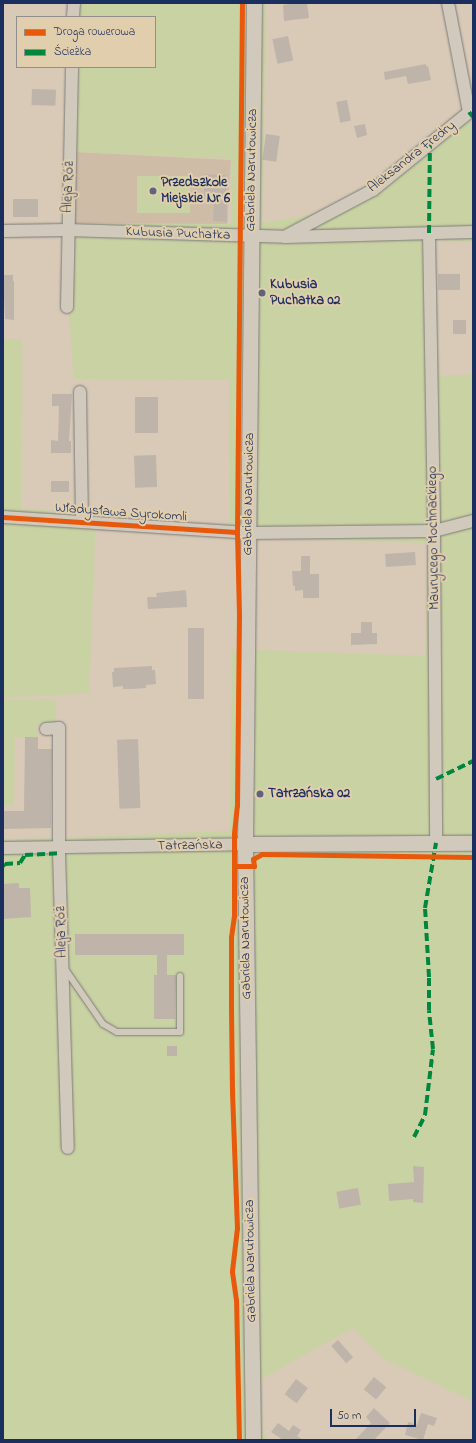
<!DOCTYPE html>
<html>
<head>
<meta charset="utf-8">
<style>
	body { margin:0 }
	#map { position:relative; width:476px; height:1443px; overflow:hidden; background:#d8cab7; font-family:"Indie Flower",sans-serif }
	div>[style] { position:absolute }
	[style*='--x'] { left:calc(var(--x)*1px); top:calc(var(--y)*1px); width:calc(var(--w)*1px); rotate:calc(var(--a)*1deg) }
	.built>* { inset:0; background:#cfbca7; transform-origin:0 0 }
	.green>* { inset:0; background:#c9d2a2; transform-origin:0 0 }
	.building>* { inset:0; background:#bfb4aa; transform-origin:0 0 }
	.roads { filter:drop-shadow(0 0 1px #7c7a7a) drop-shadow(0 0 1px #7c7a7a) }
	.service>* { height:6px; margin:-3px; padding:0 3px; transform-origin:3px; border-radius:3px; background:#d1c9bc }
	.minor>* { height:12px; margin:-6px; padding:0 6px; transform-origin:6px; border-radius:6px; background:#d1c9bc }
	.tertiary>* { height:15px; margin:-7.5px; padding:0 7.5px; transform-origin:7.5px; border-radius:7.5px; background:#d1c9bc }
	.quiet>* { height:4px; margin-top:-2px; transform-origin:0; background:repeating-linear-gradient(90deg,#00873e 0 8px,transparent 0 12px) }
	.cycleway>* { height:5px; margin:-2.5px; padding:0 2.5px; transform-origin:2.5px; border-radius:2.5px; background:#e8590c }
	.dots>* { width:11px; height:11px; translate:-50% -50%; box-sizing:border-box; border:2px solid #e1ceac; border-radius:50% }
	span { translate:-50% -50%; white-space:nowrap; text-align:center; line-height:1.15; -webkit-text-stroke:4px #e1ceac; paint-order:stroke }
	.street-label { font-size:14px; color:#1b2f5e }
	.poi-label { font-size:14px; color:#1b2f5e; font-weight:700 }
	.left { translate:0 -50%; text-align:left }
	.frame { position:absolute; inset:0; border:4px solid #1b2f5e; pointer-events:none }
	.legend { position:absolute; left:16px; top:16px; width:140px; height:52px; box-sizing:border-box; background:#e1ceac; border:1px solid #928e8d; margin:0; padding:5px 7px; list-style:none; font-size:12px; color:#1b2f5e }
	.legend li { display:flex; align-items:center; gap:8px; height:20px }
	.legend b { width:20px; border:1px solid #928e8d }
	.scale { position:absolute; left:330px; top:1409px; width:86px; height:18px; box-sizing:border-box; border:2px solid #1b2f5e; border-top:0; padding-left:5px; font-size:12px; line-height:14px; white-space:nowrap; color:#1b2f5e; -webkit-text-stroke:3px #e1ceac; paint-order:stroke }
</style>
</head>
<body>
<div id="map">
	<div class="built">
		<i style="left:76px;top:152px;width:155px;height:71px;rotate:3deg"></i>
	</div>
	<div class="green">
		<i style="clip-path:polygon(evenodd,68px 3px,266px 3px,262px 223px,317px 214px,369px 184px,473px 101px,473px 242px,435px 240px,439px 376px,473px 374px,473px 1401px,383px 1359px,353px 1328px,261px 1379px,263px 1434px,270px 1440px,3px 1440px,3px 840px,230px 831px,232px 649px,426px 656px,427px 543px,230px 537px,229px 380px,74px 379px,62px 237px,66px 67px,155px 67px,155px 17px,68px 17px,68px 3px,77px 152px,231px 159px,231px 224px,74px 223px,77px 152px)"></i>
		<i style="left:137px;top:176px;width:53px;height:37px"></i>
		<i style="clip-path:polygon(3px 339px,22px 339px,21px 509px,96px 513px,89px 693px,3px 698px)"></i>
		<i style="clip-path:polygon(55px 699px,56px 723px,38px 724px,38px 737px,15px 737px,14px 805px,3px 805px,3px 700px)"></i>
	</div>
	<div class="building">
		<i style="clip-path:polygon(293px 3px,307px 3px,309px 18px,284px 21px,283px 5px)"></i>
		<i style="left:288px;top:36px;width:25px;height:16px;rotate:78deg"></i>
		<i style="clip-path:polygon(426px 64px,426px 66px,428px 66px,431px 80px,408px 84px,406px 76px,385px 80px,384px 72px)"></i>
		<i style="left:32px;top:89px;width:24px;height:16px;rotate:2deg"></i>
		<i style="left:347px;top:100px;width:21px;height:11px;rotate:79deg"></i>
		<i style="clip-path:polygon(365px 124px,367px 135px,357px 138px,354px 126px)"></i>
		<i style="left:266px;top:134px;width:14px;height:26px;rotate:8deg"></i>
		<i style="clip-path:polygon(204px 174px,226px 175px,227px 222px,213px 221px,214px 203px,204px 202px)"></i>
		<i style="left:13px;top:199px;width:25px;height:18px"></i>
		<i style="left:438px;top:274px;width:22px;height:16px"></i>
		<i style="clip-path:polygon(3px 275px,13px 275px,13px 281px,14px 281px,14px 320px,5px 319px)"></i>
		<i style="left:453px;top:320px;width:13px;height:14px"></i>
		<i style="clip-path:polygon(52px 394px,72px 394px,69px 441px,71px 441px,71px 453px,51px 453px,51px 440px,58px 441px,59px 406px,52px 406px)"></i>
		<i style="left:135px;top:397px;width:23px;height:36px"></i>
		<i style="left:156px;top:455px;width:32px;height:22px;rotate:88deg"></i>
		<i style="left:51px;top:481px;width:18px;height:11px"></i>
		<i style="left:415px;top:552px;width:13px;height:30px;rotate:86deg"></i>
		<i style="clip-path:polygon(301px 556px,310px 556px,310px 574px,319px 574px,319px 598px,303px 598px,303px 590px,295px 591px,295px 586px,293px 586px,292px 571px,301px 571px)"></i>
		<i style="clip-path:polygon(186px 590px,187px 607px,148px 609px,147px 597px,157px 597px,156px 593px)"></i>
		<i style="clip-path:polygon(361px 622px,372px 622px,372px 633px,377px 633px,377px 644px,351px 645px,351px 633px,361px 633px)"></i>
		<i style="left:188px;top:628px;width:16px;height:71px"></i>
		<i style="clip-path:polygon(152px 666px,152px 670px,155px 670px,156px 684px,146px 685px,146px 688px,132px 689px,123px 689px,123px 686px,113px 687px,112px 672px,114px 672px,114px 668px)"></i>
		<i style="clip-path:polygon(25px 737px,38px 737px,38px 749px,52px 749px,51px 828px,3px 829px,3px 811px,24px 811px)"></i>
		<i style="left:138px;top:739px;width:69px;height:21px;rotate:88deg"></i>
		<i style="clip-path:polygon(19px 883px,19px 888px,30px 888px,31px 917px,3px 919px,3px 884px)"></i>
		<i style="clip-path:polygon(75px 934px,184px 934px,184px 955px,167px 955px,167px 975px,176px 975px,175px 1019px,154px 1019px,154px 975px,157px 975px,157px 955px,75px 955px)"></i>
		<i style="left:167px;top:1046px;width:10px;height:10px"></i>
		<i style="clip-path:polygon(413px 1166px,424px 1167px,423px 1203px,413px 1202px,413px 1199px,389px 1201px,388px 1184px,414px 1182px)"></i>
		<i style="left:358px;top:1188px;width:17px;height:22px;rotate:80deg"></i>
		<i style="left:338px;top:1340px;width:23px;height:9px;rotate:49deg"></i>
		<i style="left:374px;top:1377px;width:16px;height:16px;rotate:40deg"></i>
		<i style="left:296px;top:1379px;width:15px;height:19px;rotate:37deg"></i>
		<i style="clip-path:polygon(374px 1408px,390px 1423px,374px 1440px,355px 1440px,371px 1423px,366px 1417px)"></i>
		<i style="clip-path:polygon(421px 1413px,437px 1418px,434px 1426px,428px 1424px,423px 1440px,405px 1435px,408px 1422px,417px 1425px)"></i>
		<i style="clip-path:polygon(278px 1423px,289px 1431px,293px 1425px,301px 1430px,297px 1436px,303px 1440px,283px 1440px,271px 1432px)"></i>
	</div>
	<div class="roads">
		<div class="service">
			<i style="--x:65;--y:969;--w:67;--a:55.4"></i>
			<i style="--x:103;--y:1024;--w:16;--a:30"></i>
			<i style="--x:117;--y:1032;--w:63;--a:0"></i>
			<i style="--x:180;--y:1032;--w:56;--a:-90"></i>
		</div>
		<div class="minor">
			<i style="--x:448;--y:3;--w:111;--a:79.1"></i>
			<i style="--x:73;--y:17;--w:14;--a:-86"></i>
			<i style="--x:3;--y:231;--w:64;--a:-0.9"></i>
			<i style="--x:67;--y:230;--w:218;--a:1.8"></i>
			<i style="--x:285;--y:237;--w:188;--a:-1.5"></i>
			<i style="--x:429;--y:233;--w:298;--a:89"></i>
			<i style="--x:434;--y:531;--w:312;--a:89.6"></i>
			<i style="--x:288;--y:235;--w:96;--a:-27.9"></i>
			<i style="--x:373;--y:190;--w:129;--a:-39"></i>
			<i style="--x:67;--y:307;--w:240;--a:-88.8"></i>
			<i style="--x:80;--y:392;--w:130;--a:89.1"></i>
			<i style="--x:3;--y:517;--w:246;--a:3.7"></i>
			<i style="--x:248;--y:533;--w:186;--a:-0.6"></i>
			<i style="--x:434;--y:531;--w:40;--a:-14.4"></i>
			<i style="--x:46;--y:729;--w:13;--a:-4"></i>
			<i style="--x:59;--y:728;--w:125;--a:90"></i>
			<i style="--x:59;--y:853;--w:295;--a:88.3"></i>
			<i style="--x:3;--y:848;--w:242;--a:-0.9"></i>
		</div>
		<div class="tertiary">
			<i style="--x:245;--y:844;--w:228;--a:-0.3"></i>
			<i style="--x:253;--y:1440;--w:596;--a:-90.77"></i>
			<i style="--x:245;--y:844;--w:841;--a:-89.39"></i>
		</div>
	</div>
	<div class="quiet">
		<i style="--x:469;--y:112;--w:6;--a:51"></i>
		<i style="--x:429;--y:233;--w:89;--a:-89.4"></i>
		<i style="--x:436;--y:779;--w:41;--a:-25.9"></i>
		<i style="--x:3;--y:866;--w:3;--a:-45"></i>
		<i style="--x:5;--y:864;--w:15;--a:-4"></i>
		<i style="--x:20;--y:863;--w:9;--a:-58"></i>
		<i style="--x:25;--y:855;--w:34;--a:-3"></i>
		<i style="--x:414;--y:1137;--w:25;--a:-63"></i>
		<i style="--x:425;--y:1115;--w:66;--a:-83.1"></i>
		<i style="--x:433;--y:1049;--w:39;--a:-96"></i>
		<i style="--x:429;--y:1010;--w:33;--a:-90"></i>
		<i style="--x:429;--y:977;--w:69;--a:-93.3"></i>
		<i style="--x:425;--y:908;--w:66;--a:-80.4"></i>
	</div>
	<div class="cycleway">
		<i style="--x:3;--y:517;--w:234;--a:3.7"></i>
		<i style="--x:234;--y:866;--w:20;--a:0"></i>
		<i style="--x:254;--y:866;--w:7;--a:-98"></i>
		<i style="--x:253;--y:859;--w:10;--a:-29"></i>
		<i style="--x:262;--y:854;--w:211;--a:0.8"></i>
		<i style="--x:239;--y:1440;--w:140;--a:-91.2"></i>
		<i style="--x:236;--y:1300;--w:29;--a:-98"></i>
		<i style="--x:232;--y:1271;--w:43;--a:-83.4"></i>
		<i style="--x:237;--y:1228;--w:138;--a:-92.1"></i>
		<i style="--x:232;--y:1090;--w:85;--a:-90.7"></i>
		<i style="--x:231;--y:1005;--w:68;--a:-90"></i>
		<i style="--x:231;--y:937;--w:22;--a:-82"></i>
		<i style="--x:234;--y:915;--w:82;--a:-90"></i>
		<i style="--x:234;--y:833;--w:27;--a:-84"></i>
		<i style="--x:237;--y:806;--w:192;--a:-89.4"></i>
		<i style="--x:239;--y:614;--w:82;--a:-91.4"></i>
		<i style="--x:237;--y:532;--w:529;--a:-89.46"></i>
	</div>
	<div class="dots">
		<i style="left:153px;top:191px;background:#5d657d"></i>
		<i style="left:262px;top:293px;background:#5d657d"></i>
		<i style="left:260px;top:794px;background:#5d657d"></i>
	</div>
	<div class="street-label">
		<span style="left:412px;top:157px;rotate:-38deg">Aleksandra Fredry</span>
		<span style="left:252px;top:170px;rotate:-89deg">Gabriela Narutowicza</span>
		<span style="left:69px;top:187px;rotate:-88deg">Aleja Róż</span>
		<span style="left:178px;top:234px;rotate:2deg">Kubusia Puchatka</span>
		<span style="left:249px;top:494px;rotate:-89deg">Gabriela Narutowicza</span>
		<span style="left:121px;top:513px;rotate:4deg">Władysława Syrokomli</span>
		<span style="left:434px;top:538px;rotate:-91deg">Maurycego Mochnackiego</span>
		<span style="left:190px;top:846px;rotate:-1deg">Tatrzańska</span>
		<span style="left:62px;top:932px;rotate:-92deg">Aleja Róż</span>
		<span style="left:246px;top:938px;rotate:-91deg">Gabriela Narutowicza</span>
		<span style="left:251px;top:1261px;rotate:-91deg">Gabriela Narutowicza</span>
	</div>
	<div class="poi-label">
		<span class="left" style="left:161px;top:191px">Przedszkole<br>Miejskie Nr 6</span>
		<span class="left" style="left:270px;top:293px">Kubusia<br>Puchatka 02</span>
		<span class="left" style="left:268px;top:794px">Tatrzańska 02</span>
	</div>
	<div class="frame"></div>
	<ul class="legend">
	<li><b style="height:5px;background:#e8590c"></b>Droga rowerowa</li>
	<li><b style="height:5px;background:#00873e"></b>Ścieżka</li>
	</ul>
	<div class="scale">50 m</div>
</div>
</body>
</html>
